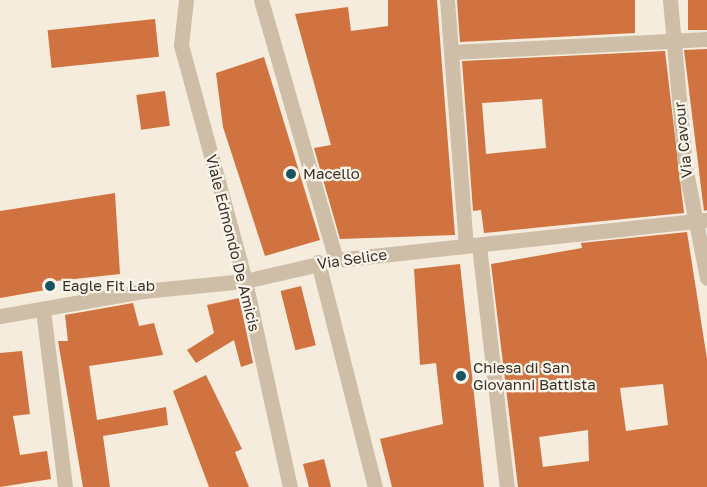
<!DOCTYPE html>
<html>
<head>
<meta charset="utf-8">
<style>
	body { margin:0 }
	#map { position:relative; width:707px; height:487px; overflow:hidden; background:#f5ecdd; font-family:"Golos Text",sans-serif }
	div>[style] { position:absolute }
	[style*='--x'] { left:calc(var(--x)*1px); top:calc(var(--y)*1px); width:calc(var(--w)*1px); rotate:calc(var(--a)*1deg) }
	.building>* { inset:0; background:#d07340; transform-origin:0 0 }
	.minor>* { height:15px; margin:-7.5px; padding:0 7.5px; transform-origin:7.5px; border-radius:7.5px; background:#cebea8 }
	.dots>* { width:16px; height:16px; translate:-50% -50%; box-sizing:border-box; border:3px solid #fbf6eb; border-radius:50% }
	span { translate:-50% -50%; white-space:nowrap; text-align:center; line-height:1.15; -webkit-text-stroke:4.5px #fbf6eb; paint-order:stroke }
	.street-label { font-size:15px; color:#3a3029 }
	.poi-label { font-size:15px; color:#3a3029 }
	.left { translate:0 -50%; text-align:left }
</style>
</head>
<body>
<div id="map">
	<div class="building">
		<i style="clip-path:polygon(388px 0,437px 0,455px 235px,340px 239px,314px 148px,331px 145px,295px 14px,348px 7px,351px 31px,388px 26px)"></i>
		<i style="clip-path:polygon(457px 0,635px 0,635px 33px,460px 42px)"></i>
		<i style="left:688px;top:0;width:19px;height:30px"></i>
		<i style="left:155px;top:19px;width:38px;height:108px;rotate:84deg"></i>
		<i style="clip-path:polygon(707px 49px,707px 210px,704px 211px,684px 50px)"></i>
		<i style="clip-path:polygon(evenodd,665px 51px,684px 213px,484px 233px,481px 210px,473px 211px,462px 61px,665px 51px,542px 99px,546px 148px,486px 154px,482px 103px,542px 99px)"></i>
		<i style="clip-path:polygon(264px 57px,320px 240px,265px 256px,223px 127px,216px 73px)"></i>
		<i style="left:165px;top:91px;width:35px;height:29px;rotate:82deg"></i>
		<i style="clip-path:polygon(115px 193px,120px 274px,56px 281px,57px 288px,0 298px,0 211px)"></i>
		<i style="clip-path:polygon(evenodd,687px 232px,707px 359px,707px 487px,518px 487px,491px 264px,582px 248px,581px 243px,687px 232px,663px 384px,668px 425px,626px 431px,620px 388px,663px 384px,687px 232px,588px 430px,589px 461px,543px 467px,539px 437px,588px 430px)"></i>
		<i style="clip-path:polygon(460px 264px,484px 487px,392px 487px,380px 439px,443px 424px,436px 363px,420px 365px,414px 269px)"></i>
		<i style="left:301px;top:286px;width:61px;height:21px;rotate:76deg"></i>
		<i style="clip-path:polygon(239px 298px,253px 363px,241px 367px,234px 340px,196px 363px,187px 350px,214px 333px,207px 305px)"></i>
		<i style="clip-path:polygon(133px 303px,139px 326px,154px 323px,163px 355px,89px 366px,97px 420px,166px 407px,168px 425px,103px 436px,110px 487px,83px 487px,58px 341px,68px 341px,65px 315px)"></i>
		<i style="clip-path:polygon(22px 351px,30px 414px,13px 416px,20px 455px,47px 451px,51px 479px,0 487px,0 353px)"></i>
		<i style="clip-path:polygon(206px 375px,242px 449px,235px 452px,249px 487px,209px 487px,173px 391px)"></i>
		<i style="clip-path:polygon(324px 459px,331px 487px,309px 487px,303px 464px)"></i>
	</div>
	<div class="minor">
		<i style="--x:186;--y:0;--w:45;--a:96.3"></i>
		<i style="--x:181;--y:45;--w:245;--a:74.8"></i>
		<i style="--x:245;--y:281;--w:211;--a:77.7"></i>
		<i style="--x:261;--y:0;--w:271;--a:73.9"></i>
		<i style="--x:447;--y:0;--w:246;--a:85.6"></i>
		<i style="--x:670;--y:0;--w:167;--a:84.8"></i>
		<i style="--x:685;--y:166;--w:114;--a:78.9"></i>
		<i style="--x:452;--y:52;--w:255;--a:-2.9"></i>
		<i style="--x:479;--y:246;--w:243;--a:83.4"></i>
		<i style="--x:318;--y:262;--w:232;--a:75.8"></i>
		<i style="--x:43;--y:310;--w:178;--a:82.9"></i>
		<i style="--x:0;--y:316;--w:145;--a:-9.9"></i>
		<i style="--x:143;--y:291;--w:102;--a:-5.6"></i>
		<i style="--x:245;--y:281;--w:93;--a:-13"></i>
		<i style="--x:336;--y:260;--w:373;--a:-6.2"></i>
	</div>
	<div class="dots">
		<i style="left:291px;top:174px;background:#1a5460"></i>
		<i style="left:50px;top:286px;background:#1a5460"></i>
		<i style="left:461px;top:376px;background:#1a5460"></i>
	</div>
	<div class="street-label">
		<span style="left:683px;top:140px;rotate:-96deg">Via Cavour</span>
		<span style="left:233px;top:243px;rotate:76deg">Viale Edmondo De Amicis</span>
		<span style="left:352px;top:259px;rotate:-8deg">Via Selice</span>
	</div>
	<div class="poi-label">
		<span class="left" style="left:303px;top:174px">Macello</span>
		<span class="left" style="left:62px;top:286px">Eagle Fit Lab</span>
		<span class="left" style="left:473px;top:376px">Chiesa di San<br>Giovanni Battista</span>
	</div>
</div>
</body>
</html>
